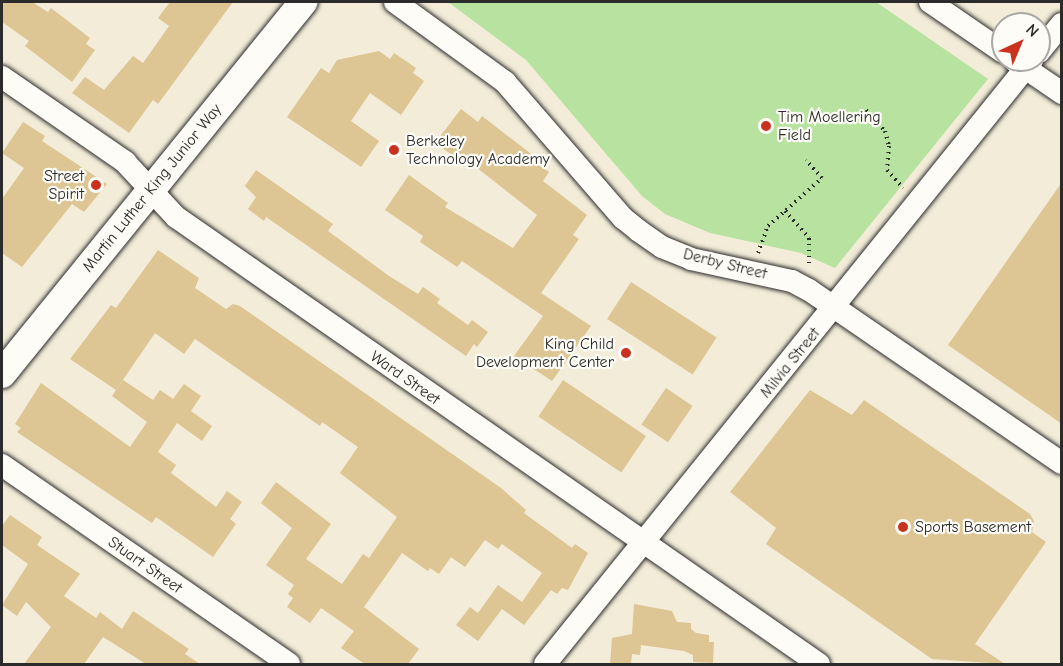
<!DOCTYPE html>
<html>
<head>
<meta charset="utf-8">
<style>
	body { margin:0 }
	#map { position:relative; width:1063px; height:666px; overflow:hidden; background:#f3ecd9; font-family:"Comic Neue",sans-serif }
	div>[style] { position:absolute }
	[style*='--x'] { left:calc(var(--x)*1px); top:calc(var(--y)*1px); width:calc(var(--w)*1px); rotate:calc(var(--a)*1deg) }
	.green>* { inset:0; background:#b8e29f }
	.building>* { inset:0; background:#ddc594; transform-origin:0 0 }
	.path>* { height:4px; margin-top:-2px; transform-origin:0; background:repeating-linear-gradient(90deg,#2b2b2b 0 1.5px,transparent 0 6px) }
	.roads { filter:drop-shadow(0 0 2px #2b2b2b) drop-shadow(0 0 2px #2b2b2b) }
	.minor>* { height:22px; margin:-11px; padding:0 11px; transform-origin:11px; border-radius:11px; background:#fdfcf7 }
	.tertiary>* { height:28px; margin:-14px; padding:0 14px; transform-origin:14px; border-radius:14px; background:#fdfcf7 }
	.dots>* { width:16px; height:16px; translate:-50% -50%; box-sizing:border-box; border:3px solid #fdfcf7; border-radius:50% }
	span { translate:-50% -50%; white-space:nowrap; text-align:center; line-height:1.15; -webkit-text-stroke:4.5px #fdfcf7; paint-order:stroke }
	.poi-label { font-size:16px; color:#2b2b2b }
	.left { translate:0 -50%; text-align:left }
	.right { translate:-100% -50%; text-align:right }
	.street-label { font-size:16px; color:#2b2b2b }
	.frame { position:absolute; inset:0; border:3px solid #2b2b2b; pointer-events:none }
	.north { position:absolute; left:991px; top:12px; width:60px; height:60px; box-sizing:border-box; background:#fdfcf7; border:2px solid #a9a8a5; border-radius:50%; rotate:44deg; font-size:16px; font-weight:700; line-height:24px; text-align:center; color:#2b2b2b }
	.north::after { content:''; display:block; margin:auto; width:21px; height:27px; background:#c8321e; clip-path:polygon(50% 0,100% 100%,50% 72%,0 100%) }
</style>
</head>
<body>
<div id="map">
	<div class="green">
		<i style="clip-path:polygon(448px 2px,876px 2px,988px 79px,835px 268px,801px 253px,710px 233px,665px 214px,642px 196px,526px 60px)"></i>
	</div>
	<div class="building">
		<i style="clip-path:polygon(2px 2px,32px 2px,48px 12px,51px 8px,90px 38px,86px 44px,95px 50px,72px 82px,25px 46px,29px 41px,2px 22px)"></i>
		<i style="clip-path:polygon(170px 2px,233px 2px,158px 104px,153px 100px,129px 133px,72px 93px,85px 77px,104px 90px,133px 56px,143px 63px,169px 26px,158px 18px)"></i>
		<i style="clip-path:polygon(379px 51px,390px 59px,394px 53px,416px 68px,413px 73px,424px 81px,401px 115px,370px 93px,351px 121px,379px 141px,361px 167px,287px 117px,321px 68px,329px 73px,337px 60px)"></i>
		<i style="clip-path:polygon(461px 109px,478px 122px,482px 116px,535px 157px,533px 161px,549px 172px,543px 181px,587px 215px,573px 235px,579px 239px,541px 293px,591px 326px,552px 381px,514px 356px,543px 316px,462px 261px,457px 267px,420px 242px,423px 236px,385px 210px,409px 175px,448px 203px,445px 207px,513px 248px,537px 215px,458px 153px,455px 157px,435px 143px)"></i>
		<i style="clip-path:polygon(23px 122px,45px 136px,42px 141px,107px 184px,84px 212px,72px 204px,22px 267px,2px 253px,2px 199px,24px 168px,2px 153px)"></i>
		<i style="clip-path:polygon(256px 170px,333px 224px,328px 231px,389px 276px,418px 294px,423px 287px,440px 299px,437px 303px,468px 325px,472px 320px,488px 332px,477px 347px,474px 344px,466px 356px,266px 217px,264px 221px,248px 209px,256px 197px,245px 186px)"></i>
		<i style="clip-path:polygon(1062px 182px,1062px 424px,948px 345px)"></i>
		<i style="clip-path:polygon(158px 250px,199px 278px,195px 288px,226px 309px,233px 304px,240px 306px,501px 488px,526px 510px,524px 513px,572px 548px,575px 544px,588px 553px,568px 590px,562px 588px,557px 594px,551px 590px,524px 625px,502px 609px,478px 641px,456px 625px,470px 607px,478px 613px,498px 585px,522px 602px,542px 573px,502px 544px,498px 549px,485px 540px,465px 567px,451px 557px,439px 574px,430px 568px,428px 571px,402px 553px,364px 607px,419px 649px,408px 664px,365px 664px,341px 648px,354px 631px,321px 608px,310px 623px,287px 607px,293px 598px,288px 594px,294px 585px,266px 565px,292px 528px,261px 503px,276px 482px,331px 524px,306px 559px,342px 584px,363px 554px,369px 558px,397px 517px,340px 473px,358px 447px,322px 422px,320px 426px,195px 339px,184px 354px,155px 333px,116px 390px,70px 359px,111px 305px,116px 308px)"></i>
		<i style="left:631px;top:282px;width:102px;height:44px;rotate:33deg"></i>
		<i style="clip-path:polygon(123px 380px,153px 400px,160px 390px,173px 399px,184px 384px,201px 396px,191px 411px,212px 426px,202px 441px,177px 423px,158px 452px,176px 465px,171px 473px,216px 507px,227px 491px,242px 502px,230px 519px,236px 524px,213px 557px,156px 517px,152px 523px,17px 432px,21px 428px,15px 424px,41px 383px,130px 447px,147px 422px,112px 396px)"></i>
		<i style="left:563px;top:380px;width:100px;height:44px;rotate:34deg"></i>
		<i style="left:666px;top:388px;width:32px;height:44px;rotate:34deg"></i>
		<i style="clip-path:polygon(810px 390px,852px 415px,864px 400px,1030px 514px,1034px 521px,1032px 532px,1046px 542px,975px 644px,1005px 664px,932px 659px,766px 544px,776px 528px,730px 492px)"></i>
		<i style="clip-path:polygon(10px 515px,42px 537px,37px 545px,80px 574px,64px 596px,96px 618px,100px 612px,122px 629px,133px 611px,189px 649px,185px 654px,200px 664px,146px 664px,103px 637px,84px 664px,24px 664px,51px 627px,26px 602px,17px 616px,2px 605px,28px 564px,2px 545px,2px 526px)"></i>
		<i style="clip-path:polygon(634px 604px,672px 611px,677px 622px,691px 623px,691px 629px,696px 633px,709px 635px,709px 642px,714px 642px,713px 663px,693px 662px,693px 655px,684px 651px,641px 645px,640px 655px,632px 654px,631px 664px,610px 664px,612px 638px,632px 634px)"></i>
	</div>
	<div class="path">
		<i style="--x:866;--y:110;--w:28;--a:48"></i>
		<i style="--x:885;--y:131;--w:16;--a:75"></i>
		<i style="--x:889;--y:146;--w:24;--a:95"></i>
		<i style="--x:887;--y:170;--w:24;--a:48"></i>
		<i style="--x:785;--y:211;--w:36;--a:48"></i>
		<i style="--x:809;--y:238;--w:29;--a:90"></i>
		<i style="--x:758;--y:253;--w:29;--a:-70"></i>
		<i style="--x:768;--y:226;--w:72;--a:-41.6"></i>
		<i style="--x:822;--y:178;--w:24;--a:-132"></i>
	</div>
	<div class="roads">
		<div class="minor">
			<i style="--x:395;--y:2;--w:136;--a:36"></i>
			<i style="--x:505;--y:82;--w:180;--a:49.1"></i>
			<i style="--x:623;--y:218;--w:21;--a:39"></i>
			<i style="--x:639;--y:231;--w:28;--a:35"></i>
			<i style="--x:662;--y:247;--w:31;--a:22"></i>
			<i style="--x:691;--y:259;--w:103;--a:12.3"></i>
			<i style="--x:792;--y:281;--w:19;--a:28"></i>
			<i style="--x:809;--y:290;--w:306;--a:34.4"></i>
			<i style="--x:930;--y:2;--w:88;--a:34.4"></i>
			<i style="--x:1039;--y:52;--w:36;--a:-51"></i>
			<i style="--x:1015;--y:61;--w:57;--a:34.2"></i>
			<i style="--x:2;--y:77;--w:150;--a:34.6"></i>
			<i style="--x:125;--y:162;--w:75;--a:47.2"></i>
			<i style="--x:176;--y:217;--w:783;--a:34.81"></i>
			<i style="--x:2;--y:465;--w:349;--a:34.7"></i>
			<i style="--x:545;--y:664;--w:776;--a:-51.12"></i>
		</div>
		<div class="tertiary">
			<i style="--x:2;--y:374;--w:479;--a:-51"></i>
		</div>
	</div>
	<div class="dots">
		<i style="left:766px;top:126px;background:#c8321e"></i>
		<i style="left:394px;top:150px;background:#c8321e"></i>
		<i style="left:96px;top:185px;background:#c8321e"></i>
		<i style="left:626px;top:353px;background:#c8321e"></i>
		<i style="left:903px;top:527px;background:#c8321e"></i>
	</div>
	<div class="poi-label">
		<span class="left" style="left:778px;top:126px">Tim Moellering<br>Field</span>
		<span class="left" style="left:406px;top:150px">Berkeley<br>Technology Academy</span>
		<span class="right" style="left:84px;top:185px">Street<br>Spirit</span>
		<span class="right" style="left:614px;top:353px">King Child<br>Development Center</span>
		<span class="left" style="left:915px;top:527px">Sports Basement</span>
	</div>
	<div class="street-label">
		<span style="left:152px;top:188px;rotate:-51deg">Martin Luther King Junior Way</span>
		<span style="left:725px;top:264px;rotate:14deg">Derby Street</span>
		<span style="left:790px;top:363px;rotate:-51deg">Milvia Street</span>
		<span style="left:405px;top:378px;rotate:35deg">Ward Street</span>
		<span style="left:145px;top:565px;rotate:35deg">Stuart Street</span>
	</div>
	<div class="frame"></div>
	<div class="north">N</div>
</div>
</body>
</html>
